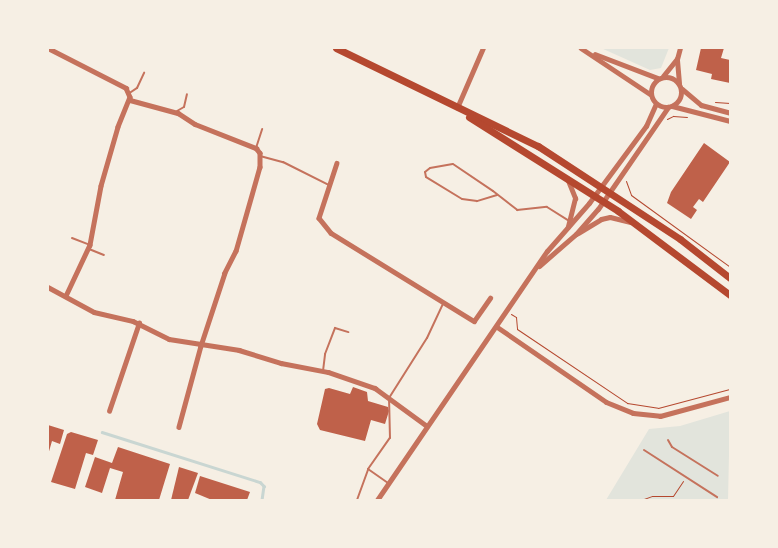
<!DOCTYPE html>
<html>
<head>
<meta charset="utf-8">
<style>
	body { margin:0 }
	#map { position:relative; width:778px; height:548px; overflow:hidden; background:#f6efe4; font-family:Inter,sans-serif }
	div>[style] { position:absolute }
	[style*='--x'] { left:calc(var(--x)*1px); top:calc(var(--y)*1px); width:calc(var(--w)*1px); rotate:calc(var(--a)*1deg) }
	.green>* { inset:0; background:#e2e4dc }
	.stream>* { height:2.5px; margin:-1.25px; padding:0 1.25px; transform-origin:1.25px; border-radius:1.25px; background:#c9d6d2 }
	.building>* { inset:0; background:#bf614a }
	.path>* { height:1px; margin:-0.5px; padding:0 0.5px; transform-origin:0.5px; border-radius:0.5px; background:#b5482f }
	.service>* { height:2px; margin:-1px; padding:0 1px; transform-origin:1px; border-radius:1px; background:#c5725c }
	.minor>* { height:4.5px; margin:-2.25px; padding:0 2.25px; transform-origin:2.25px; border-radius:2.25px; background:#c5725c }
	.tertiary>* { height:5px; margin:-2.5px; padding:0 2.5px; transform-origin:2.5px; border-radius:2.5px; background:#c5725c }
	.tertiary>.ring { margin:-2.5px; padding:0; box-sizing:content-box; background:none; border:5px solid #c5725c; border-radius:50% }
	.primary>* { height:7px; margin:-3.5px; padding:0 3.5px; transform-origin:3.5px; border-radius:3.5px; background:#b5482f }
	span { translate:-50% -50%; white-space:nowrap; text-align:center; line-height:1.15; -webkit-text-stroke:5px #f6efe4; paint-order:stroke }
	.frame { position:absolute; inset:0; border:49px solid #f6efe4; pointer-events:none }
</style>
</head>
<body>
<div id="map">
	<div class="green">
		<i style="clip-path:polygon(601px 48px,669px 48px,661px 68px,650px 70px)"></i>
		<i style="clip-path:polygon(730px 411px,728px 500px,606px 500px,649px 429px,680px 426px)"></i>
	</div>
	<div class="stream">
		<i style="--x:102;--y:432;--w:166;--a:17.6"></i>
		<i style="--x:260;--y:482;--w:6;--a:45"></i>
		<i style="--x:264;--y:486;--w:14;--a:98"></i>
	</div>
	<div class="building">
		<i style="clip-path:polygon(701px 48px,724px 48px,721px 58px,730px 60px,730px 83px,711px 79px,712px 74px,696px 70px)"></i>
		<i style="clip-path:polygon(704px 143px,730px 162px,703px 202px,699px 199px,693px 207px,697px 210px,691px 219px,667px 203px,671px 192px)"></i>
		<i style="clip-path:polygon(353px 387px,367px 392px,368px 401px,388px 407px,389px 411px,385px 424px,371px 420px,365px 441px,320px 430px,317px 424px,325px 389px,329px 388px,350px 394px)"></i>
		<i style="clip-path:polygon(48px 425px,64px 430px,60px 444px,52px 441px,48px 455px)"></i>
		<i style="clip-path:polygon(71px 432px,98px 440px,93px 455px,86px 453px,75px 489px,51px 482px,67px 434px)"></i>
		<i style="clip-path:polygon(118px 447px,170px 464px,159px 500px,115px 500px,123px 472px,110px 468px,102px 493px,85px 487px,95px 457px,112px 463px)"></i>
		<i style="clip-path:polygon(179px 467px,198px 473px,188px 500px,171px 500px)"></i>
		<i style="clip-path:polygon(200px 476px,250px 492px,247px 500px,212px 500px,195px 493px)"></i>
	</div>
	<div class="path">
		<i style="--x:715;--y:102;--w:15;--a:4"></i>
		<i style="--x:667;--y:119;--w:7;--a:-27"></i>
		<i style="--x:673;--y:116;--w:14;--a:4"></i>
		<i style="--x:626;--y:181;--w:15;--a:70"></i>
		<i style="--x:631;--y:195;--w:122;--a:36"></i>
		<i style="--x:511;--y:314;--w:6;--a:31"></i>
		<i style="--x:516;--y:317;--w:12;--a:85"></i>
		<i style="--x:517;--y:329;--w:133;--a:33.9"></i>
		<i style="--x:627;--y:403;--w:31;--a:9"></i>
		<i style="--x:658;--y:408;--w:74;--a:-14.8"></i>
		<i style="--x:641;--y:500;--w:12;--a:-20"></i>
		<i style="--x:652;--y:496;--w:21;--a:0"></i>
		<i style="--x:673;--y:496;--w:18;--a:-56"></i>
	</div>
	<div class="service">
		<i style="--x:128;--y:94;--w:11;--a:-34"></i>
		<i style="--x:137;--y:88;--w:17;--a:-65"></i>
		<i style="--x:177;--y:111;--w:8;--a:-30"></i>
		<i style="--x:184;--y:107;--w:13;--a:-77"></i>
		<i style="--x:256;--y:148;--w:20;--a:-72"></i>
		<i style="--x:260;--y:156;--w:24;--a:15"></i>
		<i style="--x:283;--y:162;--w:51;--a:26.6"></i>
		<i style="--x:497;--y:195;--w:21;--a:163"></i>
		<i style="--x:477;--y:201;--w:15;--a:-172"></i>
		<i style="--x:462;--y:199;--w:42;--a:-148.6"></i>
		<i style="--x:426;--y:177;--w:5;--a:-101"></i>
		<i style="--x:425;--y:172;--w:6;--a:-39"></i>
		<i style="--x:430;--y:168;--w:23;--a:-10"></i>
		<i style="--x:453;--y:164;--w:48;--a:34"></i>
		<i style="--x:493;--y:191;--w:31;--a:38"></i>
		<i style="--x:517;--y:210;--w:30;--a:-6"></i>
		<i style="--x:547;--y:207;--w:26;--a:32"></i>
		<i style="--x:72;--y:238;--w:17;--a:21"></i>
		<i style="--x:89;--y:249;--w:16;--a:22"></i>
		<i style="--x:323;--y:371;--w:17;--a:-83"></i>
		<i style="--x:325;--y:354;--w:28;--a:-69"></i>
		<i style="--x:335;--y:328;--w:14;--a:17"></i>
		<i style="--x:668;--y:440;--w:8;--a:60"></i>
		<i style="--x:672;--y:447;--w:54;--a:32.2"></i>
		<i style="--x:644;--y:450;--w:87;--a:32.8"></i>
		<i style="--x:368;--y:469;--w:24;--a:35"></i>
		<i style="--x:357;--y:500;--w:33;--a:-70"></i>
		<i style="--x:368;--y:469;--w:38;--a:-55"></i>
		<i style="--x:390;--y:438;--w:40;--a:-91.4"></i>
		<i style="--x:389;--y:398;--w:71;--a:-57.7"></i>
		<i style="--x:427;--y:338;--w:38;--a:-65"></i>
	</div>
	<div class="minor">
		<i style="--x:48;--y:48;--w:88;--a:27.1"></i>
		<i style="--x:126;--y:88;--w:10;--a:66"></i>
		<i style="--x:130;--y:97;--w:32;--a:112"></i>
		<i style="--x:118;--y:127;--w:61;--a:106.1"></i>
		<i style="--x:101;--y:186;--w:60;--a:100.6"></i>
		<i style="--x:90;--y:245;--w:56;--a:115.2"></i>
		<i style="--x:581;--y:48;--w:83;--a:33.7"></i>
		<i style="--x:595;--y:54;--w:67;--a:20.9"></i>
		<i style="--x:130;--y:100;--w:50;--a:15.2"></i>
		<i style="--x:178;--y:113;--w:20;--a:33"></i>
		<i style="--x:195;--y:124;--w:66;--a:21.5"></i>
		<i style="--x:256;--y:148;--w:6;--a:51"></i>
		<i style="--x:260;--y:153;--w:14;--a:90"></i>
		<i style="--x:260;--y:167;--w:87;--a:105.9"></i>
		<i style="--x:236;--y:251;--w:25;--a:117"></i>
		<i style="--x:225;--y:273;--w:77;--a:108.2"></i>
		<i style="--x:201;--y:346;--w:84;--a:105.2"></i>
		<i style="--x:457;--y:108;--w:65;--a:-66.6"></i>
		<i style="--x:337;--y:163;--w:58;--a:108.1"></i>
		<i style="--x:319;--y:218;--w:19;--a:51"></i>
		<i style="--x:331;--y:233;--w:168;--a:31.6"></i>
		<i style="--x:474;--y:321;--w:28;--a:-55"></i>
		<i style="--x:48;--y:287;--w:52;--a:28.5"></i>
		<i style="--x:94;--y:312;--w:40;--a:13"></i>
		<i style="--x:133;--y:321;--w:40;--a:26.6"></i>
		<i style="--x:169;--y:339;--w:71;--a:8.9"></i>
		<i style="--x:239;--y:350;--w:44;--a:17.2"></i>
		<i style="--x:281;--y:363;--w:48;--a:10.8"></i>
		<i style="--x:328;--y:372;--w:50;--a:18.8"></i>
		<i style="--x:375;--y:388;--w:64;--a:36.2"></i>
		<i style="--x:109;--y:411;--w:93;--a:-71.2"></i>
	</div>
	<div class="tertiary">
		<i style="--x:663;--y:76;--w:22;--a:-51"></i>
		<i class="ring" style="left:651px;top:77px;width:25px;height:25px"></i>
		<i style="--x:679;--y:83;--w:24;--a:-95"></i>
		<i style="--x:677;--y:59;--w:11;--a:-75"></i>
		<i style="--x:682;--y:89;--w:25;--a:40"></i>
		<i style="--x:701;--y:105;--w:30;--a:15"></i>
		<i style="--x:672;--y:106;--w:60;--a:14.5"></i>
		<i style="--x:567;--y:178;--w:22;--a:68"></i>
		<i style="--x:575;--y:198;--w:30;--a:104"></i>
		<i style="--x:578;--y:233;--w:27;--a:-31"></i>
		<i style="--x:601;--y:219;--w:9;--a:-13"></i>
		<i style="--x:610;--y:217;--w:21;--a:14"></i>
		<i style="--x:539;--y:266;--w:49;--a:-40.9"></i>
		<i style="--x:576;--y:234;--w:33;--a:-49"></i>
		<i style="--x:598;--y:209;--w:124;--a:-55.5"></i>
		<i style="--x:497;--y:327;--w:132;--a:34.5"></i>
		<i style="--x:606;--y:402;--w:29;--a:22"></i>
		<i style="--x:633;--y:413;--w:27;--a:6"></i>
		<i style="--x:660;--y:416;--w:73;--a:-15.2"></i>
		<i style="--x:377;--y:500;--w:301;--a:-55.7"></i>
		<i style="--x:547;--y:251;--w:64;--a:-48.8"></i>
		<i style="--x:589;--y:203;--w:96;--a:-53.5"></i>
		<i style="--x:646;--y:126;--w:24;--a:-66"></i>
	</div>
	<div class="primary">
		<i style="--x:336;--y:48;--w:225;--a:25.9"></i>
		<i style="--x:538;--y:146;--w:170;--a:33.2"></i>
		<i style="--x:680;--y:239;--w:63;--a:38"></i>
		<i style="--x:469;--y:117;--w:176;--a:32.2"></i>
		<i style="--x:618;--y:211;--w:140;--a:36.9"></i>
	</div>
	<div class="frame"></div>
</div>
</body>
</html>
